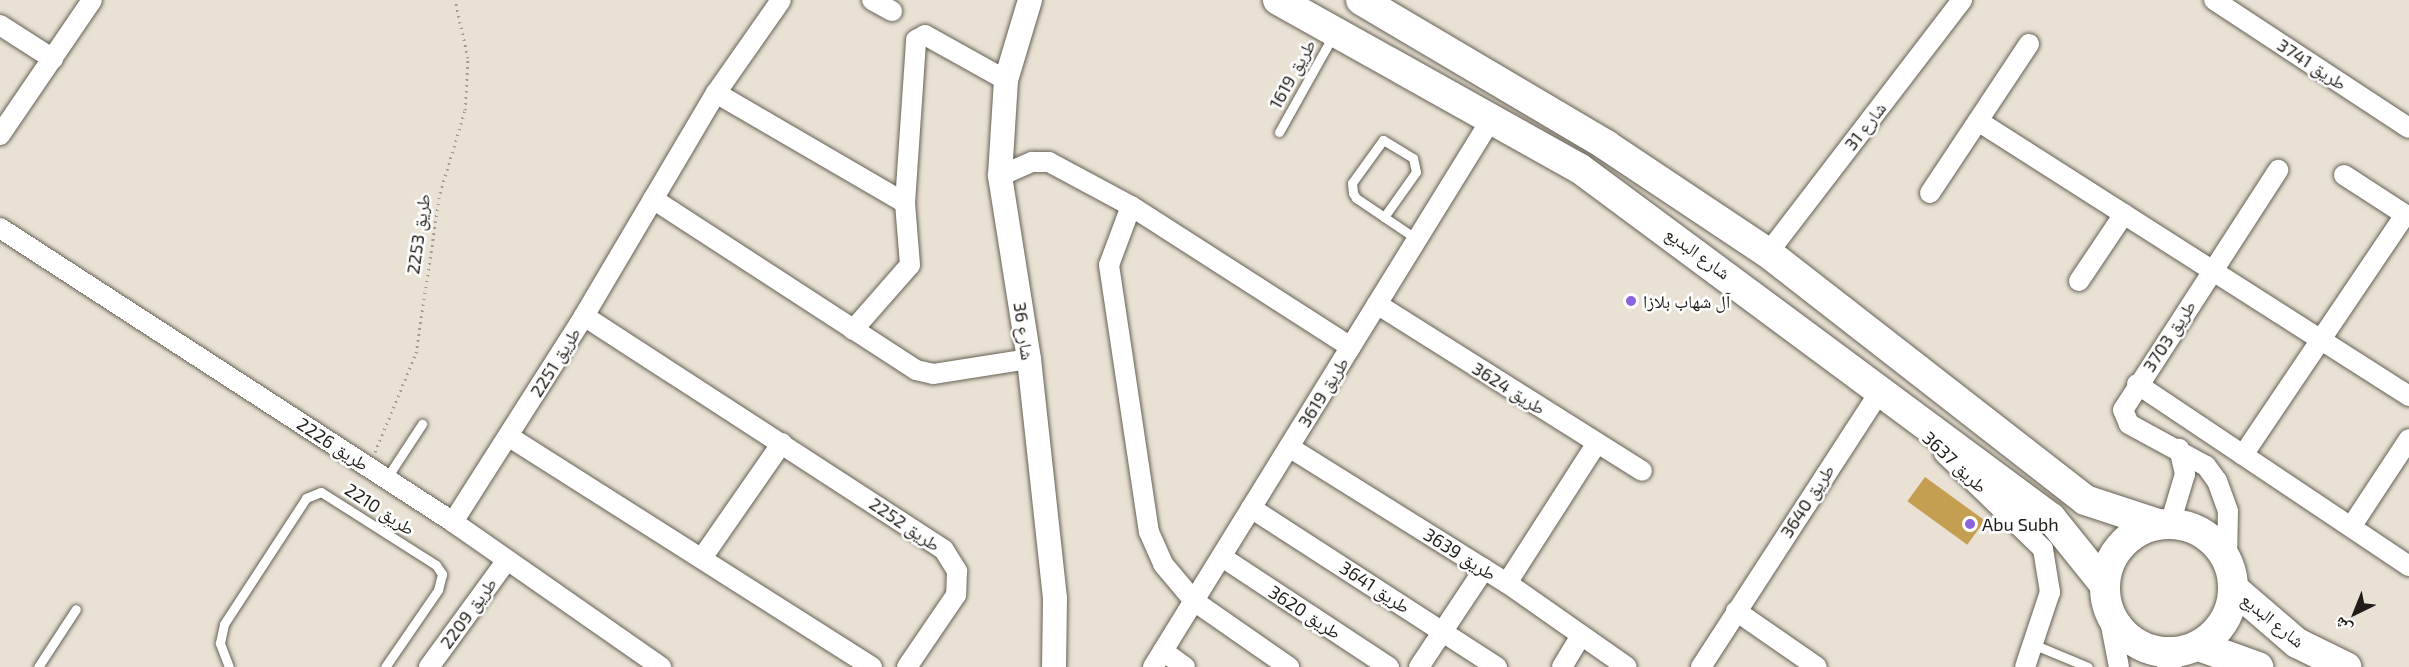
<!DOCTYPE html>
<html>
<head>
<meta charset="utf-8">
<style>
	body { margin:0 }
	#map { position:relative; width:2409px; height:667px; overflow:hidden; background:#e9e2d4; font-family:"Exo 2","Noto Naskh Arabic",sans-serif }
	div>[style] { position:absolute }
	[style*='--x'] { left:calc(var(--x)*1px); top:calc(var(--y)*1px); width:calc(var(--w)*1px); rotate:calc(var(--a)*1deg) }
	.building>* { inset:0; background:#c49f52; transform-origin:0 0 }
	.path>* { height:3px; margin-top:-1.5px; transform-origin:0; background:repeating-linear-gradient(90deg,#a39d92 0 1.5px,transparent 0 6px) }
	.roads { filter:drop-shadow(0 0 2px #666054) drop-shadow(0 0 2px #666054) }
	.service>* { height:9px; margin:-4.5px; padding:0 4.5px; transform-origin:4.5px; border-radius:4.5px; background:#fff }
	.minor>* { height:20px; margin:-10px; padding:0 10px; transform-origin:10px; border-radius:10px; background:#fff }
	.tertiary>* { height:24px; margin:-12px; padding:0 12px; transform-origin:12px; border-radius:12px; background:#fff }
	.primary>* { height:30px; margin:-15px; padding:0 15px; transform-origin:15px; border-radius:15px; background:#fff }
	.primary>.ring { margin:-15px; padding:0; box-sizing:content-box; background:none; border:30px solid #fff; border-radius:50% }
	.dots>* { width:16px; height:16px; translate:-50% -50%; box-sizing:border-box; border:3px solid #fff; border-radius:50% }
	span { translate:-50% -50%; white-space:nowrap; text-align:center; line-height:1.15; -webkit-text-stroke:5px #fff; paint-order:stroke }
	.street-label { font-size:18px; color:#201d18 }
	.poi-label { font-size:18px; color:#201d18 }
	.left { translate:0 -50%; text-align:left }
	.north { position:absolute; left:2325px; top:583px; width:60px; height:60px; -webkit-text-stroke:4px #fff; paint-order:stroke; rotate:223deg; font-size:16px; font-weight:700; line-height:24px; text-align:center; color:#201d18 }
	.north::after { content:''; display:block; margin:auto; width:21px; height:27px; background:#201d18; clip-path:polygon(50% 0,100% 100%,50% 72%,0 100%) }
</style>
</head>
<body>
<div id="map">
	<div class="building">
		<i style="left:1925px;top:477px;width:74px;height:30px;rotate:36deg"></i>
	</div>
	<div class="path">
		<i style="--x:375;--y:452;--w:107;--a:-67.5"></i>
		<i style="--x:416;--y:353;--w:162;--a:-81.5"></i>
		<i style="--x:440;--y:193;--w:87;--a:-73.2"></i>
		<i style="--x:465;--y:110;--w:52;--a:-86.7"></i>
		<i style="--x:468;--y:58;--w:59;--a:-102.6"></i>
	</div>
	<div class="roads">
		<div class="service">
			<i style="--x:1279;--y:132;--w:112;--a:-60.7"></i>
			<i style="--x:1384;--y:217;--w:55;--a:-54.6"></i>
			<i style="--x:1416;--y:172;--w:14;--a:-102"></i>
			<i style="--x:1413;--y:158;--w:35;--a:-149"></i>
			<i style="--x:1383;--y:140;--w:53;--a:125.8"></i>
			<i style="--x:1352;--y:183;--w:10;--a:84"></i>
			<i style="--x:1353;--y:193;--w:6;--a:59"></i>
			<i style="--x:1356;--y:198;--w:34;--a:34"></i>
			<i style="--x:1384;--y:217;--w:40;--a:34"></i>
			<i style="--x:386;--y:479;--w:66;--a:-56.8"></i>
			<i style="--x:2035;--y:645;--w:57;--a:22.5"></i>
			<i style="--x:38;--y:667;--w:69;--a:-56.8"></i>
			<i style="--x:229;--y:667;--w:26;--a:-111"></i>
			<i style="--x:220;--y:643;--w:19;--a:-78"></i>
			<i style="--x:224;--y:624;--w:150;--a:-56.9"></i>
			<i style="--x:306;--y:498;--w:16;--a:-22"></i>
			<i style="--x:321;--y:492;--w:136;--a:32.4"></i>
			<i style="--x:436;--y:565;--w:11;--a:56"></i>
			<i style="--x:442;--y:574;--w:16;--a:104"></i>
			<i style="--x:438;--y:590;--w:93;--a:124.5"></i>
		</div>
		<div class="minor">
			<i style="--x:872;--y:0;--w:23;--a:29"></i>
			<i style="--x:2214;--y:0;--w:233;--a:33.3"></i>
			<i style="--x:0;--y:25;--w:63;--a:32.7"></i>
			<i style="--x:716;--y:93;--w:219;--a:30.2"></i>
			<i style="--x:1978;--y:121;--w:511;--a:32.54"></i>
			<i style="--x:0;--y:135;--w:163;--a:-55.7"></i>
			<i style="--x:2344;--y:175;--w:77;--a:32.9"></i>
			<i style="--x:1000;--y:176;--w:35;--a:-24"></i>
			<i style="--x:1032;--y:162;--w:17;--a:0"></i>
			<i style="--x:1049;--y:162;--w:93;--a:28.2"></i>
			<i style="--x:1131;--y:206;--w:261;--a:32.7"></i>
			<i style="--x:1930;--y:193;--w:179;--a:-56.4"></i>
			<i style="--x:653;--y:199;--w:314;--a:33"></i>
			<i style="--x:916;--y:370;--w:17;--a:13"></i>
			<i style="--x:933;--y:374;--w:97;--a:-8.9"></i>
			<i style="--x:1131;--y:206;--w:63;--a:110.4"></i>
			<i style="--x:1109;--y:265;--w:270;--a:81.5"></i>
			<i style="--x:1149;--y:532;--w:35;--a:66"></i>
			<i style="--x:1163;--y:564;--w:48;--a:50"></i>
			<i style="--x:1194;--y:601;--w:116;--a:34.8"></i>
			<i style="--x:0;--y:228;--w:540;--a:32.98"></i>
			<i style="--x:453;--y:522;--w:254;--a:34.9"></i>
			<i style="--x:1768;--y:253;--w:319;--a:-52.5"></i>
			<i style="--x:2079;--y:281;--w:81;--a:-56.1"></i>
			<i style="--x:1377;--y:304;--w:313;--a:32.2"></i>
			<i style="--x:584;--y:316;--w:429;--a:33"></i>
			<i style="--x:944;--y:550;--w:25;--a:58"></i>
			<i style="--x:957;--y:571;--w:24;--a:92"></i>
			<i style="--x:956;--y:595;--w:87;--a:124.2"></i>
			<i style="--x:853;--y:330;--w:86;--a:-48.8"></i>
			<i style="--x:910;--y:265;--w:62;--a:-94.6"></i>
			<i style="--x:905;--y:203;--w:163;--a:-86.1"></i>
			<i style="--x:916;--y:40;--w:10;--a:-29"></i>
			<i style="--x:925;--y:35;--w:93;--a:29.1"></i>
			<i style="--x:2137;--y:384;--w:327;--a:33.8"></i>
			<i style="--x:508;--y:436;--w:431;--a:32.4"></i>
			<i style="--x:1289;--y:447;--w:257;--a:32"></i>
			<i style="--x:1507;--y:583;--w:146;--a:35"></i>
			<i style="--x:1944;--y:453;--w:138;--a:44.1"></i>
			<i style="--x:2043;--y:549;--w:44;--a:80.8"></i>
			<i style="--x:2050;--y:592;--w:79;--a:108.4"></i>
			<i style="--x:2243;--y:455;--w:290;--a:-56"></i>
			<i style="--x:1251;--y:508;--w:293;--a:32.9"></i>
			<i style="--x:453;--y:522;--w:244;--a:-57.5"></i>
			<i style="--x:584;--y:316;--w:259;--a:-59.4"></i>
			<i style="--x:716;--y:93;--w:113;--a:-55"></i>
			<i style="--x:2170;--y:524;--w:52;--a:-73.3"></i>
			<i style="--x:2185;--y:474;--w:26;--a:-103"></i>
			<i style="--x:2351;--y:527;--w:105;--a:-56.6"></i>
			<i style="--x:1222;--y:557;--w:200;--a:33.4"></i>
			<i style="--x:702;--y:558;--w:140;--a:-55.2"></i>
			<i style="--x:2227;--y:561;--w:50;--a:-88.9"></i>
			<i style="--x:2228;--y:511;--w:32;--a:-110"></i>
			<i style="--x:2217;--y:481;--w:19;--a:-126"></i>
			<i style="--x:2206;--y:466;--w:88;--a:-151.4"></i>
			<i style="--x:2129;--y:424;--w:15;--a:-113"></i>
			<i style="--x:2123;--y:410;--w:286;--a:-57.1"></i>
			<i style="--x:1507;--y:583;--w:166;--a:-57.3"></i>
			<i style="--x:2108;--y:610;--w:58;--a:79.1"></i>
			<i style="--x:1736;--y:611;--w:98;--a:34.7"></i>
			<i style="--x:1163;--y:651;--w:27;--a:36"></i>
			<i style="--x:429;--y:667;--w:132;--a:-53.9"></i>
			<i style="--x:1153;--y:667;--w:645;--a:-58.31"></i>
			<i style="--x:1419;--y:667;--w:118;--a:-56.4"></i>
			<i style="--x:1562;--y:667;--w:37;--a:-59"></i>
			<i style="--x:1701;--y:667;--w:329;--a:-57"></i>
			<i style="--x:1880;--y:391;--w:12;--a:42"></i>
			<i style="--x:2167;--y:667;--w:23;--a:-45"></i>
		</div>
		<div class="tertiary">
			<i style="--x:1030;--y:0;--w:84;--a:106.7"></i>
			<i style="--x:1006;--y:80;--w:96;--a:93.6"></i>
			<i style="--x:1000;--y:176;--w:185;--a:81"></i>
			<i style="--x:1029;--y:359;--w:240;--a:83.8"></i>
			<i style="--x:1055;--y:598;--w:69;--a:90.8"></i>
		</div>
		<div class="primary">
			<i style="--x:1278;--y:0;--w:345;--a:29.2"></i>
			<i style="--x:1579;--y:168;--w:588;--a:36.56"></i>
			<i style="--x:2051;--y:518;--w:85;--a:51.2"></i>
			<i style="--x:1361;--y:0;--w:285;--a:30.6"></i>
			<i style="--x:1606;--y:145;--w:195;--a:33.7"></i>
			<i style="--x:1768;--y:253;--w:402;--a:37.9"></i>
			<i style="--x:2085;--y:500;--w:77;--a:18.2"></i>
			<i class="ring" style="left:2105px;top:524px;width:98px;height:98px"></i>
			<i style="--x:2233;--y:588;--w:84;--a:40.7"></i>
			<i style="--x:2297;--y:643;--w:55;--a:26.1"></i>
			<i style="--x:2199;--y:646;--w:63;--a:19.6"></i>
		</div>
	</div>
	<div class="dots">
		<i style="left:1631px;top:301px;background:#8a63de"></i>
		<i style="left:1970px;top:524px;background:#8a63de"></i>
	</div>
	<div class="street-label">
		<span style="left:2312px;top:64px;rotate:33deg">طريق 3741</span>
		<span style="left:1292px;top:74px;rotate:-61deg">طريق 1619</span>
		<span style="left:1865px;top:126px;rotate:-52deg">شارع 31</span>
		<span style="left:418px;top:234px;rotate:-82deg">طريق 2253</span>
		<span style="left:1698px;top:253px;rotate:36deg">شارع البديع</span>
		<span style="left:1024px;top:331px;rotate:82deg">شارع 36</span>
		<span style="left:2169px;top:336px;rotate:-57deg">طريق 3703</span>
		<span style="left:555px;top:362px;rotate:-58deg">طريق 2251</span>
		<span style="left:1509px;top:388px;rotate:32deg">طريق 3624</span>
		<span style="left:1323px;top:392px;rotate:-58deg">طريق 3619</span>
		<span style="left:333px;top:444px;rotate:33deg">طريق 2226</span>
		<span style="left:1955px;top:462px;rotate:43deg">طريق 3637</span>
		<span style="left:1807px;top:501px;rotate:-57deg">طريق 3640</span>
		<span style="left:380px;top:509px;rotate:33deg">طريق 2210</span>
		<span style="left:905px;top:524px;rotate:34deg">طريق 2252</span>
		<span style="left:1460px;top:554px;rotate:32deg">طريق 3639</span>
		<span style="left:1375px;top:587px;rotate:33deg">طريق 3641</span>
		<span style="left:1305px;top:612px;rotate:33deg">طريق 3620</span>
		<span style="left:468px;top:613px;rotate:-54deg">طريق 2209</span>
		<span style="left:2273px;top:620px;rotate:39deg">شارع البديع</span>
	</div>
	<div class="poi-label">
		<span class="left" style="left:1643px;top:301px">آل شهاب بلازا</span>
		<span class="left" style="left:1982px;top:524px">Abu Subh</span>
	</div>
	<div class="north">ش</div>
</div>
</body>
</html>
